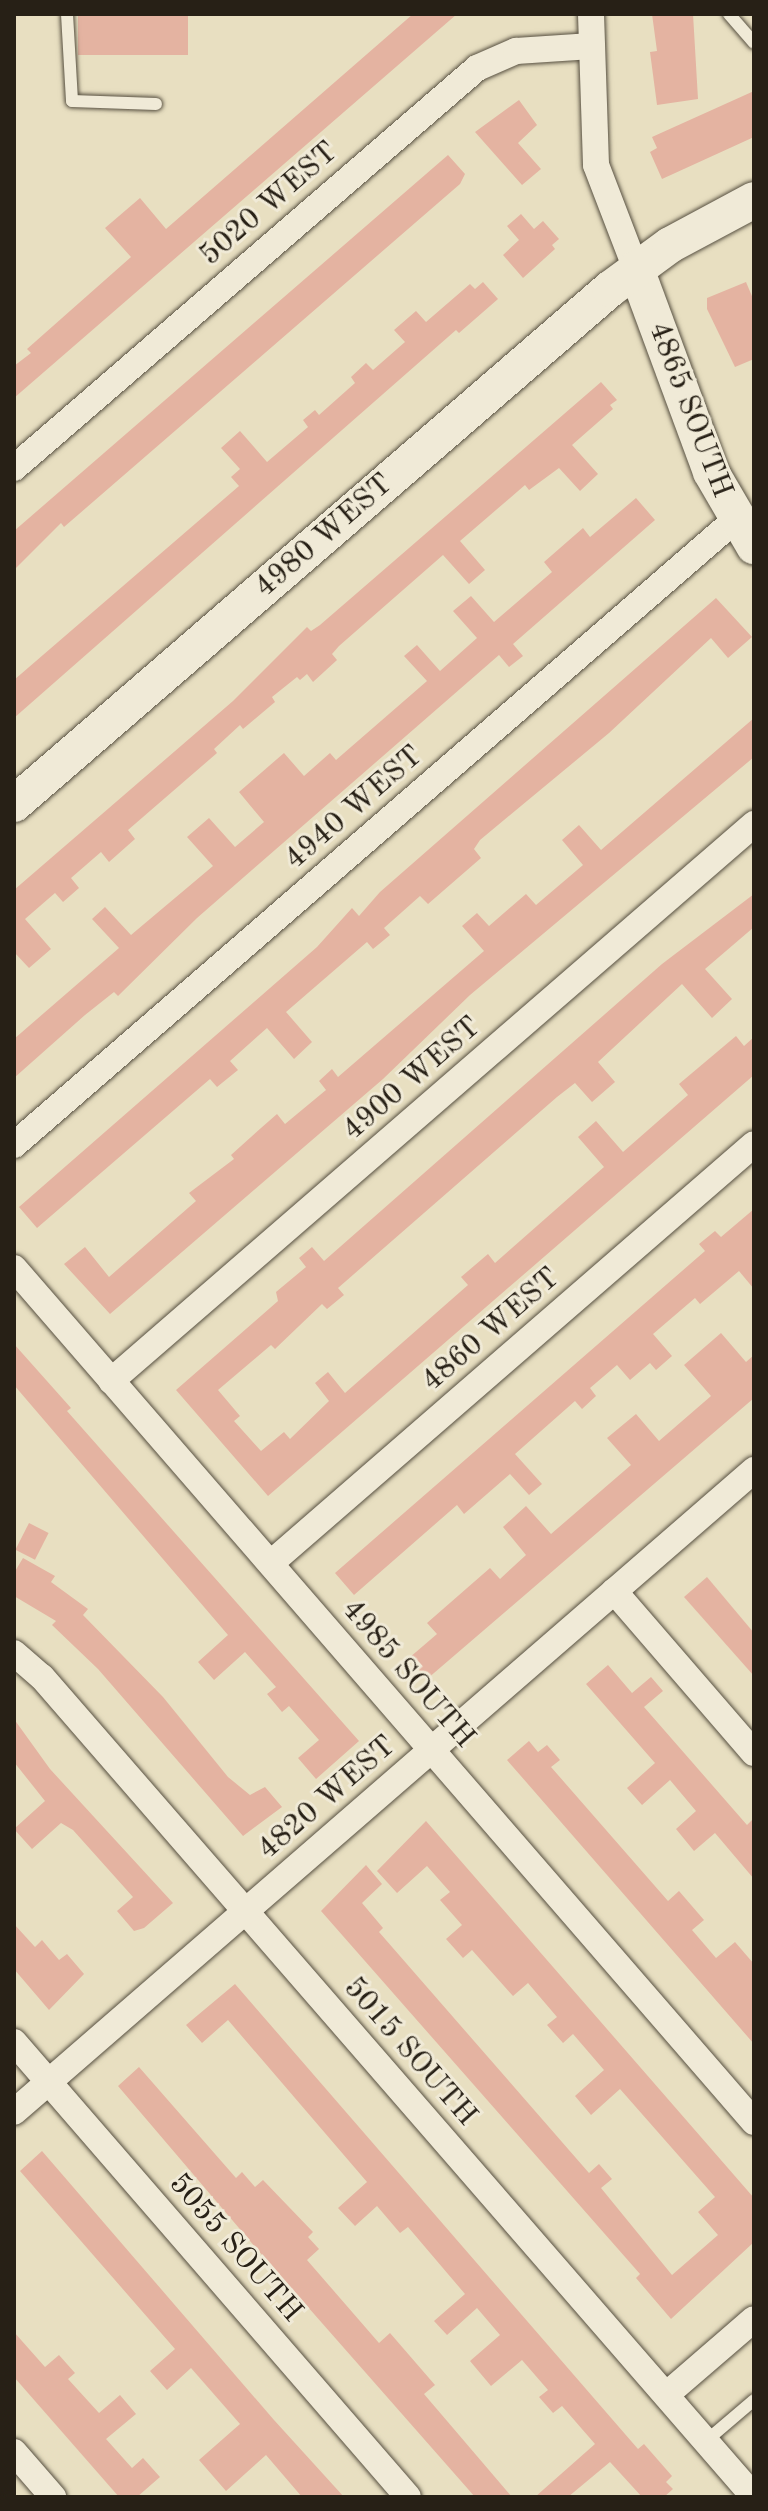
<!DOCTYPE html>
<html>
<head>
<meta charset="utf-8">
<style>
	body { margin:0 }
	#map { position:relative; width:768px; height:2511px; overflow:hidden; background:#e8dfc1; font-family:"Old Standard TT",serif }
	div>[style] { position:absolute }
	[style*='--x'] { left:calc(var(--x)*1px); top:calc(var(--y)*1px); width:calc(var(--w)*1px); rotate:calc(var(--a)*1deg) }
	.building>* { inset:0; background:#e4b3a1; transform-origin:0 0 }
	.roads { filter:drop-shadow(0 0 2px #575041) drop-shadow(0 0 2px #575041) }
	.lane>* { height:12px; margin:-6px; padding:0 6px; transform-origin:6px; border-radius:6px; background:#f0ead7 }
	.street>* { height:26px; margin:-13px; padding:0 13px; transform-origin:13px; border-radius:13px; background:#f0ead7 }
	.secondary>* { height:36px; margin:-18px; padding:0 18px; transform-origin:18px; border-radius:18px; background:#f0ead7 }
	span { translate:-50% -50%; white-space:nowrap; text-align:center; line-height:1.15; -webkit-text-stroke:6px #f0ead7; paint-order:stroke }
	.street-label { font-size:30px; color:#272016 }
	.frame { position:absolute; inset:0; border:16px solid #272016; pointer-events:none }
</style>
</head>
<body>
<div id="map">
	<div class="building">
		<i style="left:78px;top:14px;width:110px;height:41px"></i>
		<i style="clip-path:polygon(413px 14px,457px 14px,14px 398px,14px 366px,31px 353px,27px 349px,131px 257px,105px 228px,140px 198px,166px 229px)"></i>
		<i style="clip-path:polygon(652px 14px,693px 14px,698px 99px,657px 105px,650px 52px,657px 51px)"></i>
		<i style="clip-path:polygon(754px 91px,754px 137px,662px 179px,650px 152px,657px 148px,652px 137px)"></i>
		<i style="clip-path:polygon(519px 100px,537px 125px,518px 143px,541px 169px,522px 185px,475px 132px)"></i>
		<i style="clip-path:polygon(448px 155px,465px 174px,460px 184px,64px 527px,61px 523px,14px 570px,14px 531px)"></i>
		<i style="clip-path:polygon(521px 214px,534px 229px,543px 221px,559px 239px,552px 245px,555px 249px,523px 278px,503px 255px,519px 240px,507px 226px)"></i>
		<i style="clip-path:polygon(483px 282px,498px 299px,459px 333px,456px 330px,14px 718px,14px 680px,239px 486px,231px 477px,240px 469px,221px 448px,240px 431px,267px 462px,308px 427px,303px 420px,315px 410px,319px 415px,355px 383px,351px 377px,366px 363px,373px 370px,405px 342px,394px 330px,416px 311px,426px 322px,470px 284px,475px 289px)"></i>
		<i style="clip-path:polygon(746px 282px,754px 301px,754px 359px,735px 367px,707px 309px,707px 298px)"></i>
		<i style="clip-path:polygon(601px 382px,617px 400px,610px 405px,613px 409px,572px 445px,598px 474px,580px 491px,559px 468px,529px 490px,525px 485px,460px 541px,485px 570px,469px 584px,443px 555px,339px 646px,332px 654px,337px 660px,313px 682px,307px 674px,300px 680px,297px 677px,272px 697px,275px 702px,243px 729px,240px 725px,214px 749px,217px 753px,128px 830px,135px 839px,109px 862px,101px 852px,71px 878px,79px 888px,63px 902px,55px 893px,25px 919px,51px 949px,29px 968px,14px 952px,14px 890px,233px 701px,307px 627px,311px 631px,320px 625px)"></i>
		<i style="clip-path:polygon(636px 498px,655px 520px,513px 644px,523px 656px,509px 667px,499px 655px,197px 918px,118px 996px,114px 992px,85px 1015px,14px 1078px,14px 1039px,119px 948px,92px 919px,105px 907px,131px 935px,213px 866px,187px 837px,209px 818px,235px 847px,264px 822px,239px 792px,284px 753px,304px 776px,330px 753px,336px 760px,427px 681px,404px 656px,417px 645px,440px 671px,477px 638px,453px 611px,471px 596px,494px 622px,552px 572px,544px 562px,583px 528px,590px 537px)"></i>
		<i style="clip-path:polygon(716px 598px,752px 637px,728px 658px,711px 638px,609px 733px,480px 840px,474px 849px,481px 858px,428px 904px,420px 896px,384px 928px,390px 935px,373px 949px,367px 942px,286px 1012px,312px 1042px,294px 1059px,267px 1028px,230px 1061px,238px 1070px,217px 1087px,210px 1079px,37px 1228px,19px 1207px,317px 947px,352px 908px,359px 916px,380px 892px)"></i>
		<i style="clip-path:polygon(754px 718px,754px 757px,470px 995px,383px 1079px,110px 1314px,64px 1264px,85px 1247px,109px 1277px,196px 1201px,189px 1193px,234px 1159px,231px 1155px,261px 1128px,277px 1114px,285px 1124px,326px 1090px,319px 1081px,332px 1069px,338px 1077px,484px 951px,462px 926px,477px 913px,489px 926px,526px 894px,536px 905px,583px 865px,562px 840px,579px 825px,601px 850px)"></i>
		<i style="clip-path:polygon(754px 894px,754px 927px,705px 969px,732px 999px,712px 1018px,682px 984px,598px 1062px,615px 1082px,592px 1102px,575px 1083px,557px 1097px,338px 1288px,344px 1295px,327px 1309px,322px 1304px,275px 1349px,271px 1345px,218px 1390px,240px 1416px,234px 1421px,261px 1451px,284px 1432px,290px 1439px,329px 1401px,315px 1383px,328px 1372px,345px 1393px,468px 1285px,461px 1277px,488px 1254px,495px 1263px,604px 1167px,578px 1137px,596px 1121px,623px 1152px,688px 1095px,679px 1084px,736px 1036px,744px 1046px,754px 1037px,754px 1075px,268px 1496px,176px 1390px,278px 1301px,276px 1292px,306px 1267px,299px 1258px,312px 1247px,324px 1261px,662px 964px)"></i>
		<i style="clip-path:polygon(754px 1209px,754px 1289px,739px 1271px,700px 1304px,695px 1298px,653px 1334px,672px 1356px,656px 1370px,650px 1363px,630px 1380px,617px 1365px,590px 1388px,596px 1396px,582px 1409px,575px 1401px,515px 1454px,542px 1484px,529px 1495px,510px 1474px,464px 1514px,457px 1505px,354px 1595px,335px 1573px,705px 1251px,699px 1244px,715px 1231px,721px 1237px)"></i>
		<i style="clip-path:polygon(721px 1333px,746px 1362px,754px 1355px,754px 1398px,427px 1679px,409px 1658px,437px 1634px,427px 1623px,490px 1568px,500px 1579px,526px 1555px,503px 1527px,526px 1506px,551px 1534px,631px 1465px,607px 1438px,636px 1414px,659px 1441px,711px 1396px,684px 1365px)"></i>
		<i style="clip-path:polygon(14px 1344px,71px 1408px,67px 1411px,359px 1741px,316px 1779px,298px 1758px,319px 1740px,289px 1706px,282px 1712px,267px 1694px,276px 1687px,245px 1652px,214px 1680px,198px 1662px,228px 1635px,14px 1385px)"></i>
		<i style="left:29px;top:1523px;width:22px;height:30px;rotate:27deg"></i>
		<i style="clip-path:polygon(23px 1558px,55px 1576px,51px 1582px,88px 1609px,83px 1615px,163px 1697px,228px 1777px,250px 1795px,265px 1787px,282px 1807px,243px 1836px,98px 1669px,52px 1625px,56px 1621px,14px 1596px,14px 1573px)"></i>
		<i style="clip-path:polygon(707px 1577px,754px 1633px,754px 1676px,684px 1597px)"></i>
		<i style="clip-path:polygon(608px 1665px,632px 1693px,651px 1677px,663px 1691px,644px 1707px,747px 1825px,754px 1818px,754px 1879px,715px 1833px,694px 1851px,676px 1829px,696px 1811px,670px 1780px,642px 1805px,627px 1788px,655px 1763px,586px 1684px)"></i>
		<i style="clip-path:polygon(14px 1719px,50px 1769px,173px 1903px,144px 1928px,134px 1931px,117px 1911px,133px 1897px,73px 1830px,61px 1823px,32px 1849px,14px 1829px,45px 1801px,14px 1762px)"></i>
		<i style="clip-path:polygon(529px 1741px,538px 1752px,547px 1745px,560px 1760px,551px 1767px,668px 1901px,679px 1891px,704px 1920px,692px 1930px,716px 1958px,735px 1942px,754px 1964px,754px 2044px,507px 1760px)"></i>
		<i style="clip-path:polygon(426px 1821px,754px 2198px,754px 2242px,671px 2319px,636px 2278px,640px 2274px,321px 1911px,366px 1865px,382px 1884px,362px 1903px,383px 1928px,379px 1932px,589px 2173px,599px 2164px,612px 2179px,601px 2188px,672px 2275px,718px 2235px,698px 2212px,715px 2197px,620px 2089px,591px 2115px,575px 2096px,604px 2070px,573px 2034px,563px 2043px,547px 2025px,557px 2017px,528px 1983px,513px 1996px,472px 1950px,463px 1958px,446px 1939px,462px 1925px,440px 1900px,450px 1892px,427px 1866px,397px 1893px,377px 1871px)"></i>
		<i style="clip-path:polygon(14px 1924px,35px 1947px,42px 1940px,59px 1960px,67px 1954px,84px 1974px,49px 2010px,14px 1969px)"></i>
		<i style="clip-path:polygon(235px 1984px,638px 2449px,644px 2444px,672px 2476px,666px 2482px,673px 2489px,664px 2497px,642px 2497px,610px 2462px,568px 2497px,535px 2497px,595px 2444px,562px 2406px,553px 2413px,539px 2397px,548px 2390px,522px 2360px,491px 2386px,470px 2361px,500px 2335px,477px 2308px,447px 2335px,434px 2321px,465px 2294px,408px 2227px,400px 2233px,377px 2206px,355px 2226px,338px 2208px,367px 2182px,228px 2020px,202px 2043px,186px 2025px)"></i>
		<i style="clip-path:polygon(139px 2067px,236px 2178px,242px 2172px,255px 2187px,263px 2180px,313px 2232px,308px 2237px,319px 2249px,307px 2260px,379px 2343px,390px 2333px,435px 2385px,424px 2394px,512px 2497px,475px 2497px,256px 2248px,118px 2086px)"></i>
		<i style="clip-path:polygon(42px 2151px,274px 2420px,344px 2497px,302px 2497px,266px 2455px,226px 2491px,199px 2460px,240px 2424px,191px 2368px,167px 2390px,150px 2371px,175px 2349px,20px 2171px)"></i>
		<i style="clip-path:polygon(14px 2332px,45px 2367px,59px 2355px,75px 2373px,68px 2379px,99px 2413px,120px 2395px,136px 2414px,106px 2439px,132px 2468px,143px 2458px,160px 2477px,137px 2497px,119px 2497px,14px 2377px)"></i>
	</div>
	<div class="roads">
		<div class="lane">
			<i style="--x:67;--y:14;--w:87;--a:86.7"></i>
			<i style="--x:72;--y:101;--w:84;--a:2"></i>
			<i style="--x:729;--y:14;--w:38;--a:49"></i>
			<i style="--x:706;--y:2441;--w:63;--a:-40.5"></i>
		</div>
		<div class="street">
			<i style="--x:591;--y:14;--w:151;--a:88.1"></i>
			<i style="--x:596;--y:165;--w:111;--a:69"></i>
			<i style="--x:14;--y:468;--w:612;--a:-40.82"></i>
			<i style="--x:477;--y:68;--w:43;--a:-23.6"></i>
			<i style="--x:516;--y:51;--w:76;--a:-3.8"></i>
			<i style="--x:14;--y:1145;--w:954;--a:-40.92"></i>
			<i style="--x:14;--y:1268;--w:1130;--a:49.09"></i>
			<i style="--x:111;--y:1381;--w:851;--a:-40.9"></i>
			<i style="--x:271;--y:1563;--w:639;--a:-40.94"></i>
			<i style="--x:614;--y:1591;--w:214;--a:49.2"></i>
			<i style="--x:14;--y:1653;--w:37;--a:41"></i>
			<i style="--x:42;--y:1677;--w:1086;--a:49.03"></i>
			<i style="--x:14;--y:2042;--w:602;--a:49.11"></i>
			<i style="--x:14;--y:2112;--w:980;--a:-40.94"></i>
			<i style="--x:666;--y:2395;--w:116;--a:-40.8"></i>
			<i style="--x:14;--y:2452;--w:60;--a:49.1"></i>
		</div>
		<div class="secondary">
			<i style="--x:636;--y:269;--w:216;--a:69.7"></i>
			<i style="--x:711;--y:472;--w:86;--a:59.8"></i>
			<i style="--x:14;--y:804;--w:788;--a:-40.83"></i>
			<i style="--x:610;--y:289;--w:74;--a:-36.3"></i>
			<i style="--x:670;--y:245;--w:95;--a:-28.2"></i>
		</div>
	</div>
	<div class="street-label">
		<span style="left:269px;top:204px;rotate:-41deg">5020 WEST</span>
		<span style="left:690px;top:410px;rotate:69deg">4865 SOUTH</span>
		<span style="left:324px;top:536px;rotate:-41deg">4980 WEST</span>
		<span style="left:354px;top:808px;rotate:-41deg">4940 WEST</span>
		<span style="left:412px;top:1079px;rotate:-41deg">4900 WEST</span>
		<span style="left:491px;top:1330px;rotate:-41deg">4860 WEST</span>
		<span style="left:408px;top:1674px;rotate:49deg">4985 SOUTH</span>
		<span style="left:327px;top:1798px;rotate:-41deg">4820 WEST</span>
		<span style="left:410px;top:2052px;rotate:49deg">5015 SOUTH</span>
		<span style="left:235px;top:2248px;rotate:49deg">5055 SOUTH</span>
	</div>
	<div class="frame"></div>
</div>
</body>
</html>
